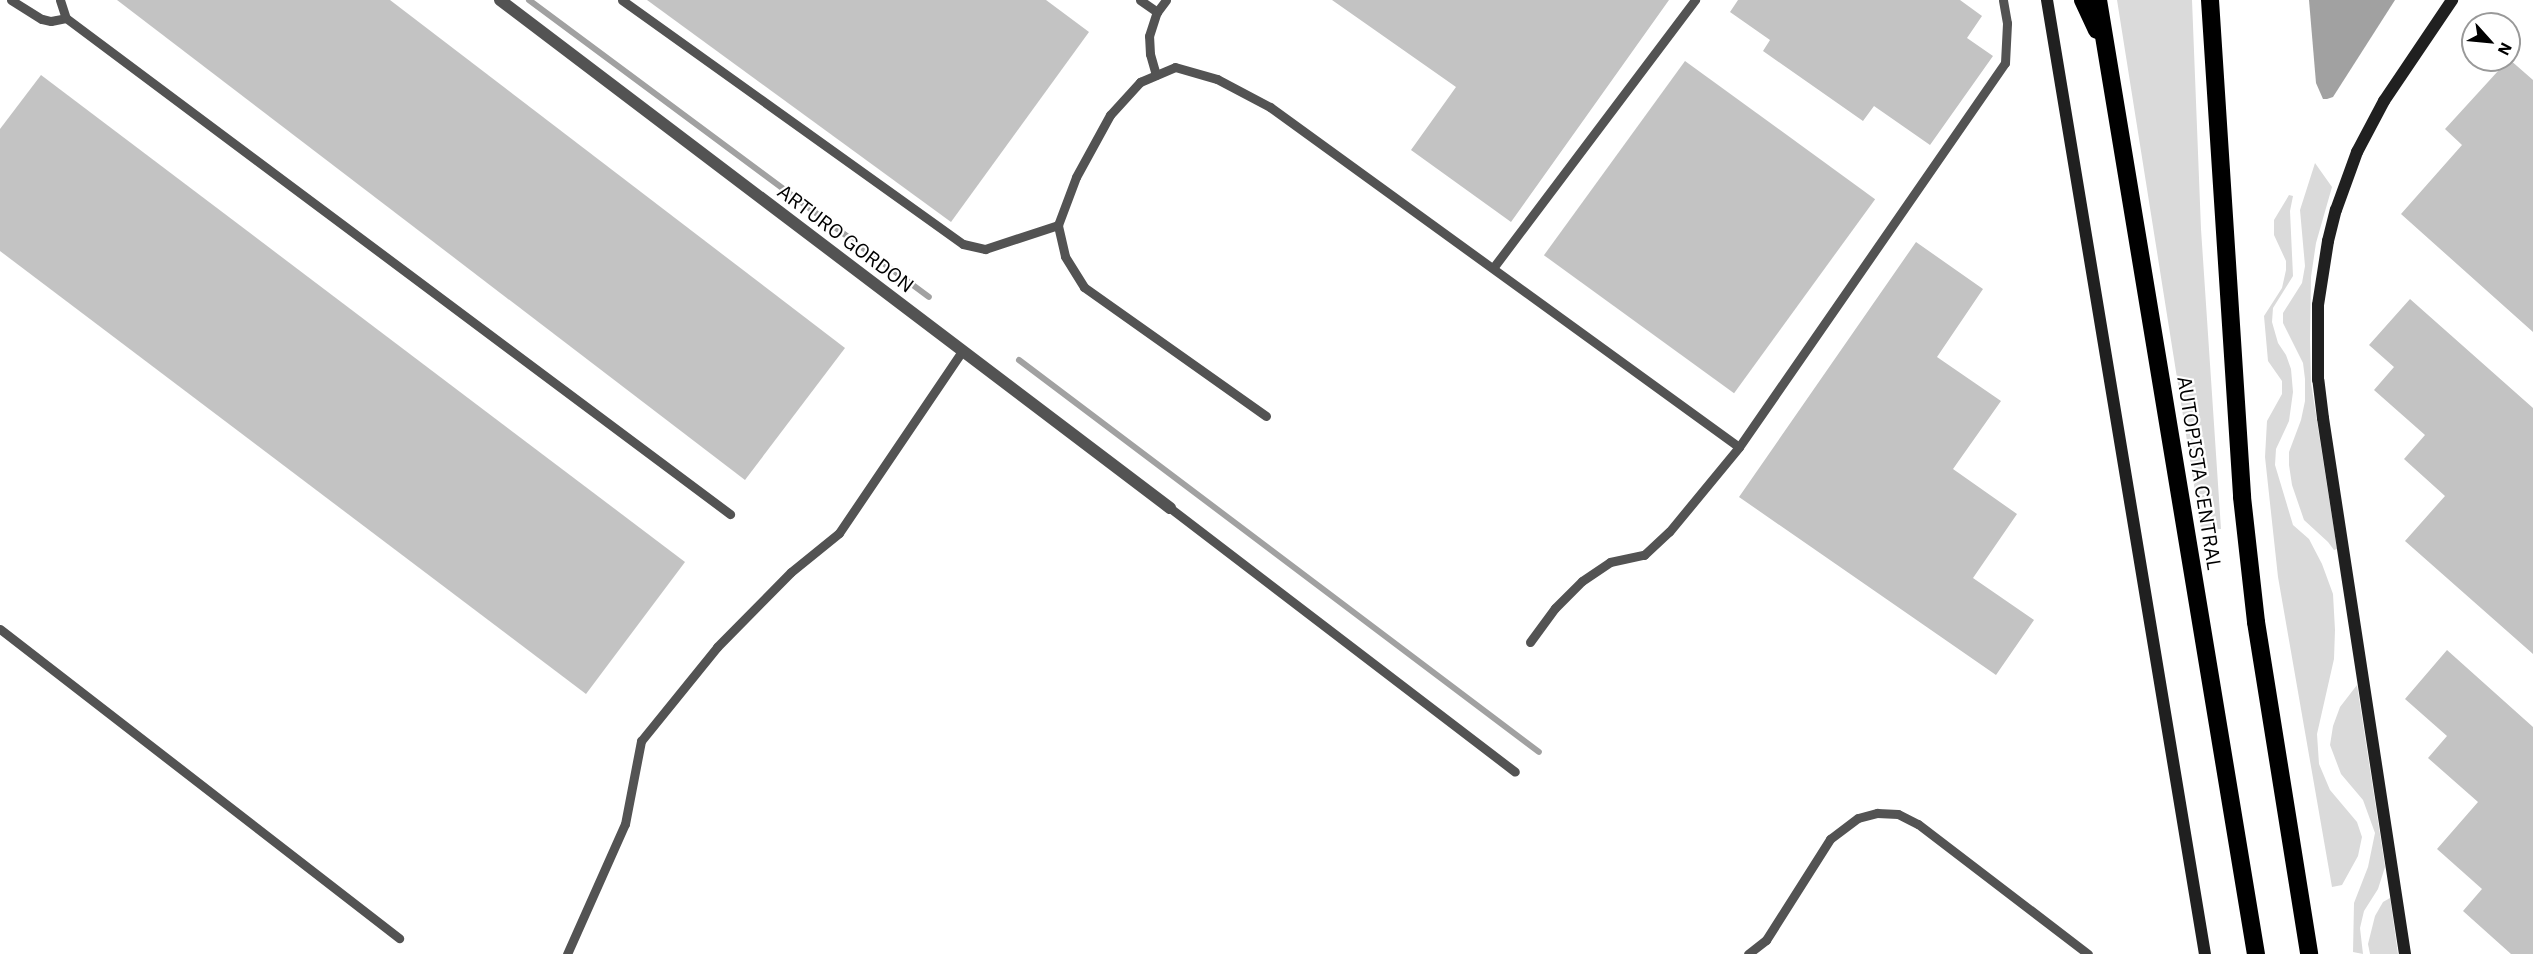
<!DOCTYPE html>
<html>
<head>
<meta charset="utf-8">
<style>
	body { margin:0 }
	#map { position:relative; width:2533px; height:954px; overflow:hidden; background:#fff; font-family:"IBM Plex Sans",sans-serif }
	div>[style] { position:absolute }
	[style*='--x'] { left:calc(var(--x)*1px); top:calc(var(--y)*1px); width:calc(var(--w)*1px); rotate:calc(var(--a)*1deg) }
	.green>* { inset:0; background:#dadada }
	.water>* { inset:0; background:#a1a1a1 }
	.stream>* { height:6px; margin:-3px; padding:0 3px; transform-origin:3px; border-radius:3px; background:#a1a1a1 }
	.building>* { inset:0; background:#c3c3c3; transform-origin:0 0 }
	.lane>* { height:9px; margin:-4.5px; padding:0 4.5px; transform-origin:4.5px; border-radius:4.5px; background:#535353 }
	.street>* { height:12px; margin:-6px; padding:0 6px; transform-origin:6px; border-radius:6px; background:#535353 }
	.secondary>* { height:12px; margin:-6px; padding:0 6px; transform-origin:6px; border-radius:6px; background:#202020 }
	.highway>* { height:18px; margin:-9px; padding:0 9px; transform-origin:9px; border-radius:9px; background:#000 }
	span { translate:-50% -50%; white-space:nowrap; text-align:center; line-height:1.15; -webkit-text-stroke:4.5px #fff; paint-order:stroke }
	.street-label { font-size:20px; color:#000 }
	.north { position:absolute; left:2461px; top:12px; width:60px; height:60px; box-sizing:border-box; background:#fff; border:2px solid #999; border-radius:50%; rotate:117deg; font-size:16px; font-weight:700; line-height:24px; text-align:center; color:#000 }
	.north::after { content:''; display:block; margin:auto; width:21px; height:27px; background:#000; clip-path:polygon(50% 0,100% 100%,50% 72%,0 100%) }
</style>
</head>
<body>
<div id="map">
	<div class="green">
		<i style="clip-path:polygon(2117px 0,2192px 0,2201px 229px,2221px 529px,2201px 529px)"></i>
		<i style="clip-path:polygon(2315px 163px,2332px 187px,2316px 243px,2311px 277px,2310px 339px,2311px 383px,2337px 549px,2334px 550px,2328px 542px,2304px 520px,2292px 485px,2289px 465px,2289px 452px,2301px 420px,2305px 401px,2305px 379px,2303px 363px,2283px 323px,2283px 313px,2302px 283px,2305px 266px,2300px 210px)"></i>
		<i style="clip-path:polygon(2289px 195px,2293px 196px,2290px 211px,2293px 276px,2273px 308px,2272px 322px,2278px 343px,2286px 355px,2291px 369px,2293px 392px,2289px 421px,2276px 449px,2275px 465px,2293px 525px,2309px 539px,2322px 564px,2333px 594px,2335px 630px,2334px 659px,2317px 734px,2319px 764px,2330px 790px,2357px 822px,2362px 837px,2358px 856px,2342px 885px,2332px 887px,2278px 577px,2265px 457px,2267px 421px,2282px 394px,2282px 381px,2268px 361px,2264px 316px,2282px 288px,2286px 270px,2286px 261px,2274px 235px,2274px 220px)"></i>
		<i style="clip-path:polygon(2357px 685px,2385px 867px,2378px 889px,2364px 911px,2360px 928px,2363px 954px,2353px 952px,2354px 903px,2368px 867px,2375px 833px,2363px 800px,2341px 774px,2330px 745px,2333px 726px,2340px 707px)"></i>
		<i style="clip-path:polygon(2390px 898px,2398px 954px,2370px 954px,2368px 944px,2375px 916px,2383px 902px)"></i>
	</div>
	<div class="water">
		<i style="clip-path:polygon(2309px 0,2395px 0,2333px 97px,2327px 99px,2323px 99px,2316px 83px)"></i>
	</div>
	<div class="stream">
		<i style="--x:529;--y:0;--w:498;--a:36.6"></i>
		<i style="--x:1019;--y:360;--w:651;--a:37.01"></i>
	</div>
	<div class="building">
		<i style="clip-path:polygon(117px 0,390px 0,845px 348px,745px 480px)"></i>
		<i style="clip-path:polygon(647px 0,1046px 0,1089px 32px,951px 222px)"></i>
		<i style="clip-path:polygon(1332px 0,1669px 0,1511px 222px,1411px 150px,1456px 87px)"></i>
		<i style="clip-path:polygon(1738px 0,1960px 0,1982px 16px,1967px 38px,1993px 56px,1930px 145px,1874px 106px,1863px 121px,1763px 51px,1770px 40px,1730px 12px)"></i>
		<i style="clip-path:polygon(2509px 59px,2533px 80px,2533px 332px,2401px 214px,2462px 145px,2445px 129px)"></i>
		<i style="left:1685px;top:61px;width:235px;height:240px;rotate:36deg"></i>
		<i style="clip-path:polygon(41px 75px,685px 562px,586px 694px,0 251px,0 129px)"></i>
		<i style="clip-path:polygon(1916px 242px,1983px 289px,1937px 357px,2001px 401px,1953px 469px,2017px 514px,1973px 578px,2034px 620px,1996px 675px,1739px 497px)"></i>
		<i style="clip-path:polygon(2410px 299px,2533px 408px,2533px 654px,2405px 541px,2445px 496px,2404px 459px,2425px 435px,2374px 390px,2394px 367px,2369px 345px)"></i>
		<i style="clip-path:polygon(2447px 650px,2533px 727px,2533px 954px,2511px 954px,2463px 911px,2482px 889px,2437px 849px,2478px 802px,2428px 758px,2447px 736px,2405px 699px)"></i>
	</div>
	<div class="lane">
		<i style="--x:11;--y:0;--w:36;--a:32"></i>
		<i style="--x:42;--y:19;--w:9;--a:13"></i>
		<i style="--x:51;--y:21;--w:15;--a:-11"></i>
		<i style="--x:60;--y:0;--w:19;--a:72"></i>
		<i style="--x:66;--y:18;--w:829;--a:36.76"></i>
		<i style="--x:622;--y:0;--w:419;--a:35.6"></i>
		<i style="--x:963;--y:244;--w:23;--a:13"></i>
		<i style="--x:985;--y:249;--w:77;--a:-18.2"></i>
		<i style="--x:1140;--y:0;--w:21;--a:35"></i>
		<i style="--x:1156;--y:75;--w:22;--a:-106"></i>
		<i style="--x:1150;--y:54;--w:18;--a:-93"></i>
		<i style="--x:1149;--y:36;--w:25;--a:-72"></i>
		<i style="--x:1157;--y:12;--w:15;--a:-53"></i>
		<i style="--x:1493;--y:268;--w:336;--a:-53"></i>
		<i style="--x:1266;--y:416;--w:223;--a:-144.7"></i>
		<i style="--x:1084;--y:287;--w:36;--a:-122"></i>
		<i style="--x:1065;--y:256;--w:32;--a:-103"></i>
		<i style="--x:1058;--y:225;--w:51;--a:-69.4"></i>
		<i style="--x:1076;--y:177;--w:71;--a:-61.3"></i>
		<i style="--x:1110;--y:115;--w:45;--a:-47.7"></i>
		<i style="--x:1140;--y:82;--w:38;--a:-23"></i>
		<i style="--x:1175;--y:67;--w:44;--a:15.9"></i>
		<i style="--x:1217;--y:79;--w:60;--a:27.8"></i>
		<i style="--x:1270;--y:107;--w:579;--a:35.94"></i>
		<i style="--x:1170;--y:508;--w:434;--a:37.4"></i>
		<i style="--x:0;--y:629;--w:505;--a:37.76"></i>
		<i style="--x:1530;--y:642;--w:42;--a:-53.7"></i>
		<i style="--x:1555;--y:608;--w:38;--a:-45"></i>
		<i style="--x:1582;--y:581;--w:34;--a:-34"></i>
		<i style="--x:1610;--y:562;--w:35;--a:-12"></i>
		<i style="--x:1644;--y:555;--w:34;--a:-43"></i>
		<i style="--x:1669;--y:532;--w:110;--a:-50.5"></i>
		<i style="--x:1739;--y:447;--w:467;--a:-55.3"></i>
		<i style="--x:2005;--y:63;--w:40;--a:-87.1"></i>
		<i style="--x:2007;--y:23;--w:23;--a:-100"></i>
		<i style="--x:567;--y:954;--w:142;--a:-66"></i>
		<i style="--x:625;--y:824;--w:85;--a:-79.1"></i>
		<i style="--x:641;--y:741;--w:121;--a:-51"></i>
		<i style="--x:717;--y:647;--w:105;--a:-45.4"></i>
		<i style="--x:791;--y:572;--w:62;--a:-39.1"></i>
		<i style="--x:839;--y:533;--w:220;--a:-55.9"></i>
		<i style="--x:1748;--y:954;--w:23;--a:-38"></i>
		<i style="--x:1766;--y:940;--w:120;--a:-57.6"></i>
		<i style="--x:1830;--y:839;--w:35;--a:-37"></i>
		<i style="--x:1858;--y:818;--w:20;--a:-15"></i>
		<i style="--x:1877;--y:813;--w:21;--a:3"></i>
		<i style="--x:1898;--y:814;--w:22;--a:27"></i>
		<i style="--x:1918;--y:824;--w:214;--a:37.4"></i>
	</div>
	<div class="street">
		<i style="--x:500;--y:0;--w:841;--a:37.17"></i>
	</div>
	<div class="secondary">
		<i style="--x:2047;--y:0;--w:967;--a:80.6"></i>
		<i style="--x:2405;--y:954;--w:542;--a:-98.7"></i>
		<i style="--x:2323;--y:418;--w:38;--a:-97"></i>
		<i style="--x:2318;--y:380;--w:75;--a:-90"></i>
		<i style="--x:2318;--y:305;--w:65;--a:-81.1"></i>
		<i style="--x:2328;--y:241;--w:32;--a:-76"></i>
		<i style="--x:2336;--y:210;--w:62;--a:-70.1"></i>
		<i style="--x:2357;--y:152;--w:58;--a:-62.1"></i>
		<i style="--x:2384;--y:101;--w:122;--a:-56"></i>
	</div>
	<div class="highway">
		<i style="--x:2083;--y:0;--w:33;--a:65"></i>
		<i style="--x:2098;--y:0;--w:967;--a:80.6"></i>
		<i style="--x:2210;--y:0;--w:498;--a:86.3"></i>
		<i style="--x:2242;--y:497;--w:126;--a:83.6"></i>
		<i style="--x:2256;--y:622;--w:336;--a:80.9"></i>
	</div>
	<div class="street-label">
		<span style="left:846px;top:238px;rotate:37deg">ARTURO GORDON</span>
		<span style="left:2200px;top:473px;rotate:81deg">AUTOPISTA CENTRAL</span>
	</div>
	<div class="north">N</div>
</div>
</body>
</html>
